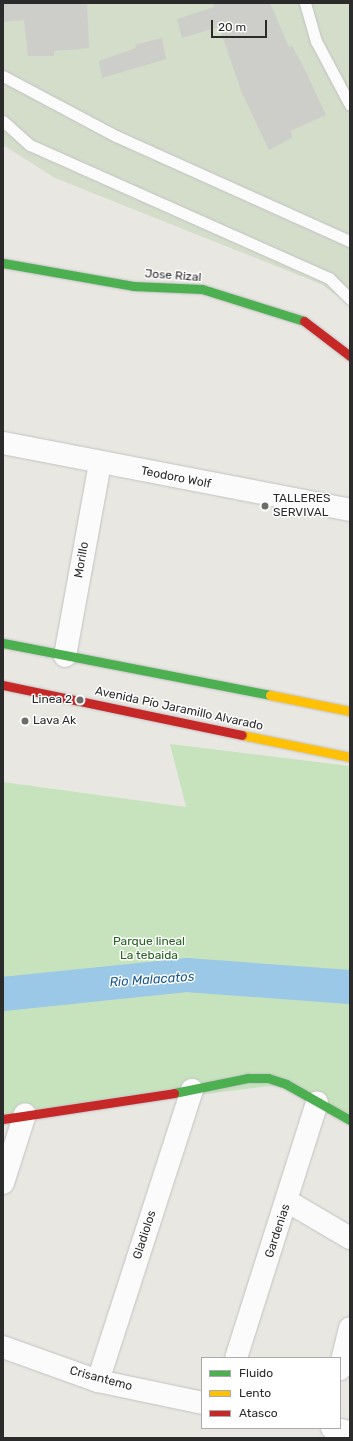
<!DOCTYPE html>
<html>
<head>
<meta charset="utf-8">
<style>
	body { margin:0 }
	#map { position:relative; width:353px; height:1441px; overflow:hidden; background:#e8e7e2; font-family:Rubik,sans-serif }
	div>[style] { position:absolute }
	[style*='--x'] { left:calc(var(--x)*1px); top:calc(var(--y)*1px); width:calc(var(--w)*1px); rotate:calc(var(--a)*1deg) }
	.green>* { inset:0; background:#c7e3bd }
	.cemetery>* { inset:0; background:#d3ddca }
	.river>* { height:34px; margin:-17px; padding:0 17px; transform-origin:17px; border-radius:17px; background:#9ac8e6 }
	.building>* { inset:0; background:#cdcdc9 }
	.roads { filter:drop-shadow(0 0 1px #c2c2c2) drop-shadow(0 0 1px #c2c2c2) }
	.lane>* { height:11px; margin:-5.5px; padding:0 5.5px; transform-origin:5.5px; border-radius:5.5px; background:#fcfbfb }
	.street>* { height:22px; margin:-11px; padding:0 11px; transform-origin:11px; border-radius:11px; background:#fcfbfb }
	.fast>* { height:9px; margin:-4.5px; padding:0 4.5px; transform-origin:4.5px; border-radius:4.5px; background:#4caf50 }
	.slow>* { height:9px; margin:-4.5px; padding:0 4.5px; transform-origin:4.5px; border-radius:4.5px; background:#ffc107 }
	.jam>* { height:9px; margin:-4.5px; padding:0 4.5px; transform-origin:4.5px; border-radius:4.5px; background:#c62828 }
	.dots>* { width:11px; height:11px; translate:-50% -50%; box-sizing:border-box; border:2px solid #fff; border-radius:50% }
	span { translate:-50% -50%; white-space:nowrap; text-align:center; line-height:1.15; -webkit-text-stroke:3px #fff; paint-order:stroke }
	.street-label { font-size:12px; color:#2b2b2b }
	.poi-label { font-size:12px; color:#2b2b2b }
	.left { translate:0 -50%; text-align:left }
	.right { translate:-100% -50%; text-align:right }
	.park-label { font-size:12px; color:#24641f }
	.water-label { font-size:13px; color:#175894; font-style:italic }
	.frame { position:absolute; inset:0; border:4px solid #2b2b2b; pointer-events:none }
	.legend { position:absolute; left:201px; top:1357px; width:140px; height:72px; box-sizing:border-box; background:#fff; border:1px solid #aaa; margin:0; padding:5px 7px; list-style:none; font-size:12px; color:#2b2b2b }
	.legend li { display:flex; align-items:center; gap:8px; height:20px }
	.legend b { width:20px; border:1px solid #aaa }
	.scale { position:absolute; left:211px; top:20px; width:56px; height:18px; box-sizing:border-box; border:2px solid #2b2b2b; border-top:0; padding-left:5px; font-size:12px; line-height:14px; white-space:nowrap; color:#2b2b2b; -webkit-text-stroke:3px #fff; paint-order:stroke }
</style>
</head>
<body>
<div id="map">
	<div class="green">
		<i style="clip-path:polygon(170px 744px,350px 766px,350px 1120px,286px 1084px,3px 1119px,3px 782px,186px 807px)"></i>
	</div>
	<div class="cemetery">
		<i style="clip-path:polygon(3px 3px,350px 3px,350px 305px,321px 284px,55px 178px,3px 145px)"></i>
	</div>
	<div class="river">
		<i style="--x:3;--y:994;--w:184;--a:-5.9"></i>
		<i style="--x:186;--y:975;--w:164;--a:4.2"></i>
	</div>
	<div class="building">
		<i style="clip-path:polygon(87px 3px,89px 48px,54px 51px,54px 56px,28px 56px,24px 20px,3px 22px,3px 4px)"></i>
		<i style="clip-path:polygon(213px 3px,270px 3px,289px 47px,292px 46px,305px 70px,326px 115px,290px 131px,293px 137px,269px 150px,242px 93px,219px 27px,182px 38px,177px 19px,214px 7px)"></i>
		<i style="clip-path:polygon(162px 38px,166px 59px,102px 78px,99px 61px,136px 48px,135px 45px)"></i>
	</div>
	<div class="roads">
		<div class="lane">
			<i style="--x:305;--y:3;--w:40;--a:74"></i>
			<i style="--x:316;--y:41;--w:72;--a:62"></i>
			<i style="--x:3;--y:76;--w:128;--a:28"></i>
			<i style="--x:116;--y:136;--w:256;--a:24.2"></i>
			<i style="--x:3;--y:121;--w:36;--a:42"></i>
			<i style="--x:30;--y:145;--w:327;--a:24"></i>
			<i style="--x:329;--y:278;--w:30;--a:45"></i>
		</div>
		<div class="street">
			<i style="--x:3;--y:443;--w:353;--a:10.9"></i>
			<i style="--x:65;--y:656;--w:196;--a:-79.7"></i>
			<i style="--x:3;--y:1183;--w:72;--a:-72.3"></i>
			<i style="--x:287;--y:1201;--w:73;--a:30.4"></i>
			<i style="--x:3;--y:1347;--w:101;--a:19.7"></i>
			<i style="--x:98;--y:1381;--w:106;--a:11.9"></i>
			<i style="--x:236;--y:1358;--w:268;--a:-72.4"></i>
			<i style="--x:340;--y:1369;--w:42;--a:-76.3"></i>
			<i style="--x:98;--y:1381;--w:306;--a:-72.1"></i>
			<i style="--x:332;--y:1428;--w:18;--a:13"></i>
		</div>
		<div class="fast">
			<i style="--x:3;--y:263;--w:132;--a:10"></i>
			<i style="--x:133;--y:286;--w:69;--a:2.5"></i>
			<i style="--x:202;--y:289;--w:107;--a:17.4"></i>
			<i style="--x:3;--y:643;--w:272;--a:11"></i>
			<i style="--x:174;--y:1093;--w:76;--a:-11.5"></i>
			<i style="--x:248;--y:1078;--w:20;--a:0"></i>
			<i style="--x:268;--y:1078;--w:19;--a:18"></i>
			<i style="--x:286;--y:1084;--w:73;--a:29.4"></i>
		</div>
		<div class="slow">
			<i style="--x:270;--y:695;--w:82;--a:11.3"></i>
			<i style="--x:242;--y:735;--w:110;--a:11.5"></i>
		</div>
		<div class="jam">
			<i style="--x:304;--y:321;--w:58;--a:37.3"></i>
			<i style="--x:3;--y:685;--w:244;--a:11.8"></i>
			<i style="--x:3;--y:1119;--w:173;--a:-8.6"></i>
		</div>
	</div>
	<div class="dots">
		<i style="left:265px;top:506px;background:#6d6d6b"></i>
		<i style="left:80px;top:700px;background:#6d6d6b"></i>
		<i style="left:25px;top:721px;background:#6d6d6b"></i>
	</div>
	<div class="street-label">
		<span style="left:173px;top:276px;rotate:4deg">Jose Rizal</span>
		<span style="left:176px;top:478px;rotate:11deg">Teodoro Wolf</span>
		<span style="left:82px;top:560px;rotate:-80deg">Morillo</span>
		<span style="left:179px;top:709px;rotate:12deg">Avenida Pío Jaramillo Alvarado</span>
		<span style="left:278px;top:1231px;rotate:-72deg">Gardenias</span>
		<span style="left:145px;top:1235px;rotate:-72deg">Gladiolos</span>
		<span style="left:101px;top:1379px;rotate:15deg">Crisantemo</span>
	</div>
	<div class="poi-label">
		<span class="left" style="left:273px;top:506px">TALLERES<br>SERVIVAL</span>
		<span class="right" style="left:72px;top:700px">Linea 2</span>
		<span class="left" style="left:33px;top:721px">Lava Ak</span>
	</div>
	<div class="park-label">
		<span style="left:149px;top:949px">Parque lineal<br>La tebaida</span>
	</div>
	<div class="water-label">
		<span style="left:152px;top:980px;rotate:-4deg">Rio Malacatos</span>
	</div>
	<div class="frame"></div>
	<ul class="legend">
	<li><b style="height:5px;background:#4caf50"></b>Fluido</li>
	<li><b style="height:5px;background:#ffc107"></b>Lento</li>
	<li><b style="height:5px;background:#c62828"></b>Atasco</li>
	</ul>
	<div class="scale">20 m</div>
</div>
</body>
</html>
